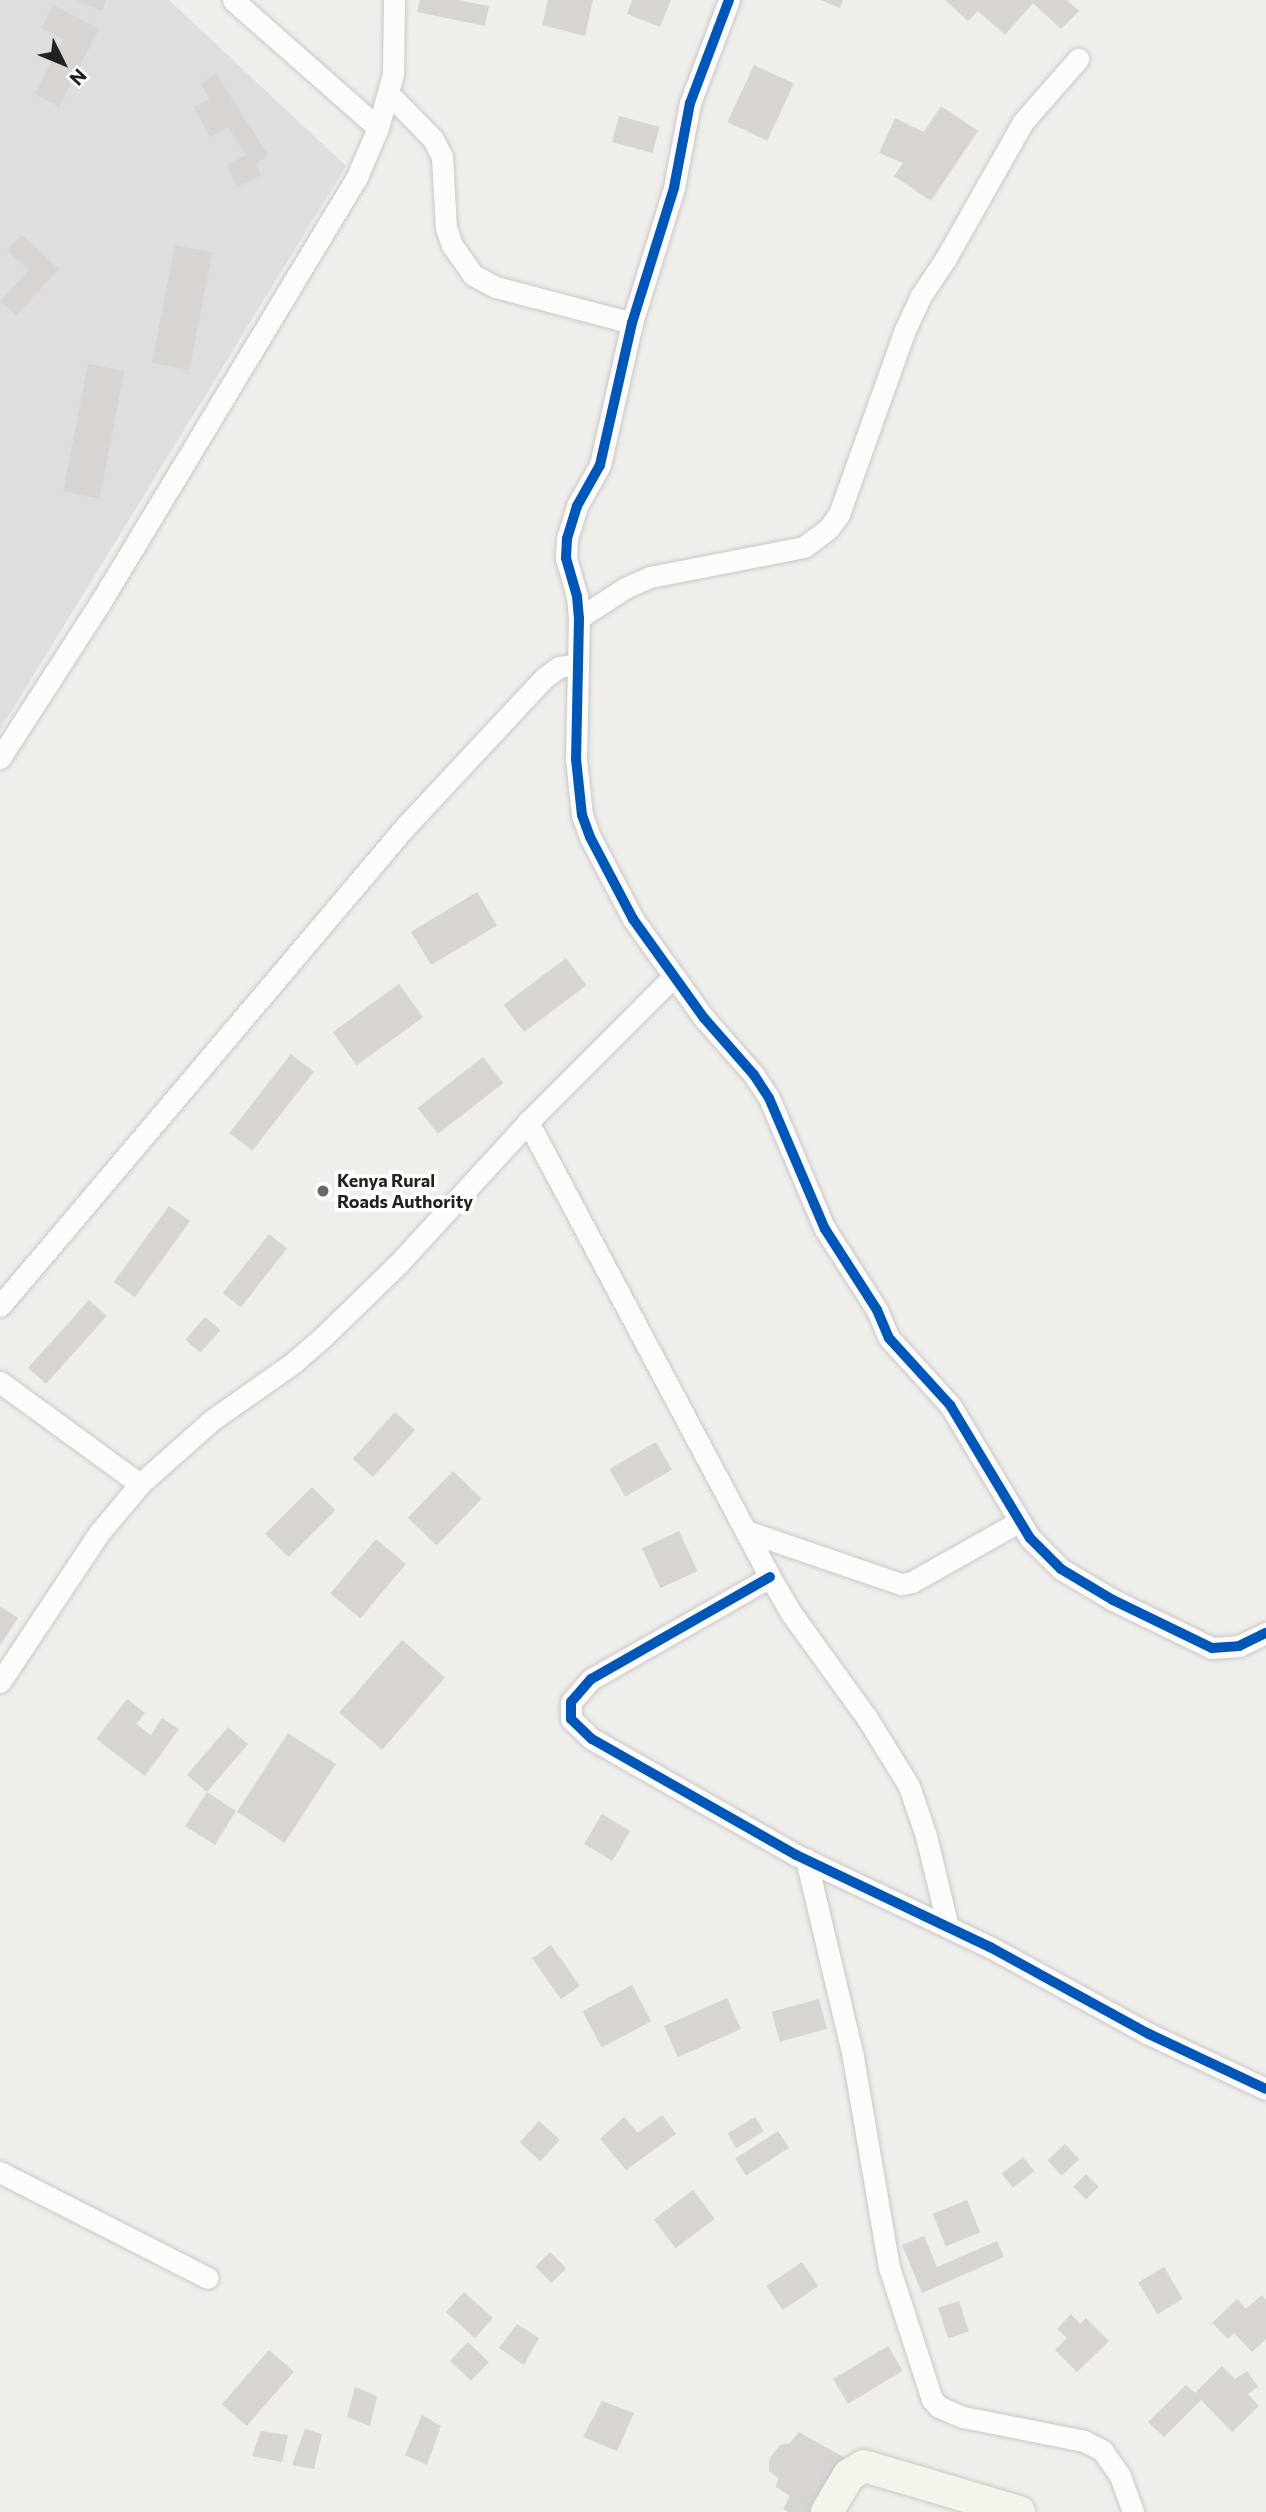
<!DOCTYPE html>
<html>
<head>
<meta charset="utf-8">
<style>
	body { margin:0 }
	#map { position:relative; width:1266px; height:2512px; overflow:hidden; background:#f0eeeb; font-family:Commissioner,sans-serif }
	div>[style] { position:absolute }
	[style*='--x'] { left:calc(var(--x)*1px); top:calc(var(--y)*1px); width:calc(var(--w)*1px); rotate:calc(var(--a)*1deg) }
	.residential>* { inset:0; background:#dfdedc }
	.building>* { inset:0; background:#d7d4d2; transform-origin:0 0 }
	.roads { filter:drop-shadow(0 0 2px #c9c8c7) drop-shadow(0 0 2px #c9c8c7) }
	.street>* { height:21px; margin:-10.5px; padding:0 10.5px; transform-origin:10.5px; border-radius:10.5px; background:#fdfcfc }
	.secondary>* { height:32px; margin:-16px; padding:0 16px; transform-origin:16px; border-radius:16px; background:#f4f4ed }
	.cycleway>* { height:10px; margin:-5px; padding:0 5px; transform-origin:5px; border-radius:5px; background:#0057b8 }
	.dots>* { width:19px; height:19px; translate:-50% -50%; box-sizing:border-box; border:4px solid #fff; border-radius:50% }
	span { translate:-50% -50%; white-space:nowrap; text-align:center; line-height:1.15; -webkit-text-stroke:7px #fff; paint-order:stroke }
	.poi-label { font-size:18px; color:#222; font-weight:700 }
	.left { translate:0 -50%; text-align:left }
	.north { position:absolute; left:28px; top:28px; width:70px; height:70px; -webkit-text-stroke:5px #fff; paint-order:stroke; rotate:133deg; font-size:19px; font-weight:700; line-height:28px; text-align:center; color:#222 }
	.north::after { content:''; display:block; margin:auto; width:24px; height:32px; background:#222; clip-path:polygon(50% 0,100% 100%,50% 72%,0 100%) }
</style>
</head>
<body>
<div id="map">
	<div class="residential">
		<i style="clip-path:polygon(0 0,169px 0,346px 166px,0 730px)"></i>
	</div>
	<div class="building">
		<i style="clip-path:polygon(75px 0,106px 0,102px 11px)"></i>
		<i style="clip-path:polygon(420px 0,458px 0,489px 6px,485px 26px,417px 12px)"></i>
		<i style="clip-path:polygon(548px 0,593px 0,585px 36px,542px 25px)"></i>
		<i style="clip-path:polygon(632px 0,671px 0,660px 27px,627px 14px)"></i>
		<i style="clip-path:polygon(820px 0,843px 0,840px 8px)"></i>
		<i style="clip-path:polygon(945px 0,1067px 0,1079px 11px,1061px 29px,1033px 3px,1005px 35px,978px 11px,968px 21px)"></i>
		<i style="clip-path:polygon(53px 5px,99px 29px,59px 107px,35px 94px,63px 39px,41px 28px)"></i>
		<i style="left:754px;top:65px;width:44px;height:63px;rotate:25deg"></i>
		<i style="clip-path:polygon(216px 74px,269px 156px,256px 164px,261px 175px,237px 187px,227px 164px,246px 155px,228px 127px,210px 137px,194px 107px,210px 99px,200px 84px)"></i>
		<i style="clip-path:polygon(941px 106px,978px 131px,931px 201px,894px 176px,903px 163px,879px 153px,895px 118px,924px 132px)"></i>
		<i style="left:619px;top:116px;width:42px;height:27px;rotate:15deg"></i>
		<i style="clip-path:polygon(22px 235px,59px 269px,16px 315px,0 301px,29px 270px,7px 250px)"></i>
		<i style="left:175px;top:245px;width:38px;height:120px;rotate:11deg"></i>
		<i style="left:88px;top:364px;width:37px;height:130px;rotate:11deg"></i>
		<i style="left:477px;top:892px;width:39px;height:77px;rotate:59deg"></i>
		<i style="left:566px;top:958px;width:34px;height:78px;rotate:53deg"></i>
		<i style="left:399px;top:984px;width:41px;height:82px;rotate:54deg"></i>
		<i style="left:291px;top:1054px;width:29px;height:100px;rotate:38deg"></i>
		<i style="left:483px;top:1057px;width:33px;height:83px;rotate:52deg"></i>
		<i style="left:169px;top:1206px;width:26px;height:94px;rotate:36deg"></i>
		<i style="left:269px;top:1234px;width:23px;height:75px;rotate:38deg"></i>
		<i style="left:89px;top:1300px;width:24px;height:91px;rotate:42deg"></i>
		<i style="left:205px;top:1317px;width:20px;height:30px;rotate:41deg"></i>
		<i style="left:395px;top:1412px;width:27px;height:63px;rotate:42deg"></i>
		<i style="left:656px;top:1442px;width:32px;height:54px;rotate:60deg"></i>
		<i style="left:453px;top:1471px;width:40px;height:65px;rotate:44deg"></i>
		<i style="left:312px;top:1487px;width:33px;height:66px;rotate:45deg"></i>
		<i style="left:679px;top:1531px;width:44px;height:41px;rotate:65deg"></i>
		<i style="left:376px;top:1539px;width:39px;height:71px;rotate:40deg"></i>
		<i style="clip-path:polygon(0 1606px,18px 1618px,0 1646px)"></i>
		<i style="left:402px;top:1640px;width:57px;height:96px;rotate:41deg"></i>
		<i style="clip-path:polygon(127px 1699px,145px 1713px,136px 1724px,151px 1735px,162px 1718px,179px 1729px,145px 1776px,96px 1739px)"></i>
		<i style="clip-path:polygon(228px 1727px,248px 1744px,207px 1792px,236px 1811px,215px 1845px,185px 1826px,207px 1792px,187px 1775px)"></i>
		<i style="left:288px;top:1733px;width:57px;height:94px;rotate:33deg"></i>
		<i style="left:602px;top:1814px;width:33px;height:35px;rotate:31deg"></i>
		<i style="left:551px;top:1945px;width:50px;height:23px;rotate:55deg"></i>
		<i style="left:632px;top:1985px;width:41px;height:56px;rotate:62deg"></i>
		<i style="left:727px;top:1998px;width:34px;height:69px;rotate:66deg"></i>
		<i style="left:819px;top:1999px;width:31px;height:49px;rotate:75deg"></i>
		<i style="clip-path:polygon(662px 2115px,676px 2134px,626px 2170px,600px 2139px,624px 2117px,638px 2133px)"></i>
		<i style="left:755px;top:2117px;width:17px;height:32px;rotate:59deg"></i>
		<i style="left:539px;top:2121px;width:28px;height:29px;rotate:42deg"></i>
		<i style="left:778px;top:2131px;width:20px;height:51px;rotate:57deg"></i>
		<i style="left:1065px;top:2144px;width:21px;height:24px;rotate:47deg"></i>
		<i style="left:1023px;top:2157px;width:18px;height:27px;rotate:52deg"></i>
		<i style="left:1086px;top:2174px;width:18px;height:18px;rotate:45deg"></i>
		<i style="left:693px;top:2190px;width:36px;height:49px;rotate:53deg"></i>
		<i style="left:967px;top:2200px;width:35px;height:37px;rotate:68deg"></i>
		<i style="clip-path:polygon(924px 2236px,937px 2267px,997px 2241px,1004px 2257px,922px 2293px,902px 2245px)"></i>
		<i style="left:550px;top:2252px;width:23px;height:21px;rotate:45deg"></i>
		<i style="left:802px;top:2262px;width:29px;height:43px;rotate:56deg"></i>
		<i style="left:1164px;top:2267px;width:37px;height:30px;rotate:59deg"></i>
		<i style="left:464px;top:2292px;width:39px;height:27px;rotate:42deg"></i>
		<i style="clip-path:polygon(1262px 2295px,1266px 2300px,1266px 2339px,1252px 2352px,1234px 2333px,1228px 2339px,1212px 2323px,1237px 2299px,1246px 2309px)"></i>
		<i style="left:959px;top:2301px;width:32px;height:22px;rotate:72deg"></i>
		<i style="clip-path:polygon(1071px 2314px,1080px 2324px,1086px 2318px,1109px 2341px,1077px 2372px,1055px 2350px,1067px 2338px,1057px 2329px)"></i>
		<i style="clip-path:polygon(517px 2324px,539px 2338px,524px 2365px,499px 2348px)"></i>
		<i style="left:468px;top:2342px;width:29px;height:26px;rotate:44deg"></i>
		<i style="left:888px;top:2346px;width:29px;height:64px;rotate:59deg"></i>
		<i style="left:269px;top:2350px;width:33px;height:72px;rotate:41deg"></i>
		<i style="clip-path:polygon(1222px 2366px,1235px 2379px,1247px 2371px,1258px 2387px,1248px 2394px,1259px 2406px,1232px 2432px,1201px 2400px,1164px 2437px,1148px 2422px,1186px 2385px,1195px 2393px)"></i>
		<i style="clip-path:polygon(355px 2387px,377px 2396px,370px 2426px,347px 2417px)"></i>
		<i style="clip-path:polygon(602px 2401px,634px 2413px,617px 2451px,583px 2437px)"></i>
		<i style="clip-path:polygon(422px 2415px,441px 2426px,427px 2465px,405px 2455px)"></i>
		<i style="clip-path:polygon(305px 2429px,322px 2434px,314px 2469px,292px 2465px)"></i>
		<i style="clip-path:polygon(261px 2431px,288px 2435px,282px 2462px,252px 2456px)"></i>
		<i style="clip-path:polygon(799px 2432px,847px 2459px,817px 2512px,788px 2512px,783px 2509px,790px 2496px,776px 2487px,778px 2478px,769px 2471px,769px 2459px,780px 2445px,790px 2443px)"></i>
	</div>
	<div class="roads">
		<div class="street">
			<i style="--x:233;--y:0;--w:193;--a:41.4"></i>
			<i style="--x:729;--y:0;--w:110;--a:110.7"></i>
			<i style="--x:690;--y:103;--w:86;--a:100.7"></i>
			<i style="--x:674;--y:188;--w:141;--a:107.3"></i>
			<i style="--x:632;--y:323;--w:146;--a:102.7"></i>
			<i style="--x:600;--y:465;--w:47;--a:119.3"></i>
			<i style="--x:577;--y:506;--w:34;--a:107"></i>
			<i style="--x:567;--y:539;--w:19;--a:93"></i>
			<i style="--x:566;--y:558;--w:40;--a:74"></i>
			<i style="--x:577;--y:596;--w:22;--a:85"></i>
			<i style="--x:579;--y:618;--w:141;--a:91.2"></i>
			<i style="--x:576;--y:759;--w:56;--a:83.9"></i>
			<i style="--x:582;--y:815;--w:23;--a:70"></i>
			<i style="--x:590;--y:837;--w:93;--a:62.3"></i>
			<i style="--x:633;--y:919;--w:122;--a:54.4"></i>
			<i style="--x:704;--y:1018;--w:76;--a:48.7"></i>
			<i style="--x:754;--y:1075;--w:27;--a:57"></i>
			<i style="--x:769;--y:1098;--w:142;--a:66.9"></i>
			<i style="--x:825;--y:1229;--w:96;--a:57.3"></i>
			<i style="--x:877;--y:1310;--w:30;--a:67"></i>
			<i style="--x:889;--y:1338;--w:91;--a:47.7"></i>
			<i style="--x:950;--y:1405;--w:155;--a:59"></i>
			<i style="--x:1030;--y:1538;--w:44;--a:45"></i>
			<i style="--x:1061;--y:1569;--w:61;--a:30.8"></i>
			<i style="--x:1113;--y:1600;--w:110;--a:25.9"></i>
			<i style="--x:1212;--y:1648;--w:27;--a:-4"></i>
			<i style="--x:1239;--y:1646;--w:30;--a:-26"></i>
			<i style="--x:388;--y:93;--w:64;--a:45.6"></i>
			<i style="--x:433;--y:139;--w:20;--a:63"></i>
			<i style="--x:442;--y:157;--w:71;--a:86.8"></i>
			<i style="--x:446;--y:228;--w:18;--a:71"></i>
			<i style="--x:452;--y:245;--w:37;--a:55"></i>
			<i style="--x:473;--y:275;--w:26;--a:28"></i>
			<i style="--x:496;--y:287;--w:141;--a:14.8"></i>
			<i style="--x:579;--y:618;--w:55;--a:-33.1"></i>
			<i style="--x:625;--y:588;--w:27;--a:-24"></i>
			<i style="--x:650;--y:577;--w:157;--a:-11"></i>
			<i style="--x:804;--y:547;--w:31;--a:-37"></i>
			<i style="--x:829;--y:528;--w:17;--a:-54"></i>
			<i style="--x:839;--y:514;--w:193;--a:-70.3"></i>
			<i style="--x:904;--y:332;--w:38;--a:-65"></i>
			<i style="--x:920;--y:297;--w:47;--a:-56.3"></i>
			<i style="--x:946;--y:258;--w:156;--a:-60.5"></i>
			<i style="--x:1023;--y:122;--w:84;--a:-48.9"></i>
			<i style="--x:0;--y:758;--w:184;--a:-57.2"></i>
			<i style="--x:100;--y:603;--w:495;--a:-58.9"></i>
			<i style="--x:356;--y:179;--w:56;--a:-66.7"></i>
			<i style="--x:378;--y:128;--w:56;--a:-74.5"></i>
			<i style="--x:393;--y:74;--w:74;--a:-89.2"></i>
			<i style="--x:528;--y:1122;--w:515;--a:61.99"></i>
			<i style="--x:770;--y:1577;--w:42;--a:59.7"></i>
			<i style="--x:791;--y:1613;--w:130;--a:54.1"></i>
			<i style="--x:867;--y:1718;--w:80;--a:58.3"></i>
			<i style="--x:909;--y:1786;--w:53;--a:71.2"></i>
			<i style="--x:926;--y:1836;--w:94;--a:76.4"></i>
			<i style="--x:0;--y:1306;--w:627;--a:-49.79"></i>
			<i style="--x:405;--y:827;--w:204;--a:-47"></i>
			<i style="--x:544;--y:678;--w:19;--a:-36"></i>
			<i style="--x:559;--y:667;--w:19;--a:-9"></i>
			<i style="--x:0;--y:1382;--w:173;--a:36.1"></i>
			<i style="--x:746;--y:1531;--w:164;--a:18.9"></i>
			<i style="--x:901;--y:1584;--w:11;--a:-10"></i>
			<i style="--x:912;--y:1582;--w:124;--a:-29.5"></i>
			<i style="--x:770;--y:1577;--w:206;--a:150.3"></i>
			<i style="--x:591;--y:1679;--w:30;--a:131"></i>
			<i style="--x:571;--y:1702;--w:17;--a:90"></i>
			<i style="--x:571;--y:1719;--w:29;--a:44"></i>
			<i style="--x:592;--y:1739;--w:235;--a:29.6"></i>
			<i style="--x:796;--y:1855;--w:215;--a:25.4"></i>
			<i style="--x:990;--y:1947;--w:181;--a:28.7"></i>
			<i style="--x:1149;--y:2034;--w:129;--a:25.2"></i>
			<i style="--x:0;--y:1682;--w:179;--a:-56.4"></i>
			<i style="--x:99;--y:1533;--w:64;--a:-50.1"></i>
			<i style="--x:140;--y:1484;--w:96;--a:-41.6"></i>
			<i style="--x:212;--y:1420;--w:99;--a:-35.1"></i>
			<i style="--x:293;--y:1363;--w:38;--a:-41"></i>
			<i style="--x:322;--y:1338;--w:107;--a:-44.2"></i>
			<i style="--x:399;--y:1263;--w:191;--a:-47.5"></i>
			<i style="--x:528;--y:1122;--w:206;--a:-45"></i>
			<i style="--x:806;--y:1859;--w:204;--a:76.6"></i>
			<i style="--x:853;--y:2057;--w:213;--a:80.3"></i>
			<i style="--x:889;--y:2267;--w:139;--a:72"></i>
			<i style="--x:932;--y:2399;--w:11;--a:49"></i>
			<i style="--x:939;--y:2407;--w:26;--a:23"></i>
			<i style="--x:963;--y:2417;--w:123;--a:11.2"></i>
			<i style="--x:1084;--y:2441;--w:20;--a:27"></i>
			<i style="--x:1102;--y:2450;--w:32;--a:55"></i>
			<i style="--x:1120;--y:2476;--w:38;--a:70"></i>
			<i style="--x:0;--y:2172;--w:233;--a:27"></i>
		</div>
		<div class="secondary">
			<i style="--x:827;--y:2512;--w:43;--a:-59.3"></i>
			<i style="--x:849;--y:2475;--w:17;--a:-31"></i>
			<i style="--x:864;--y:2466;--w:162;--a:16.5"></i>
		</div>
	</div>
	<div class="cycleway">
		<i style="--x:729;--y:0;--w:110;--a:110.7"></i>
		<i style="--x:690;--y:103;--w:86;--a:100.7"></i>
		<i style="--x:674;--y:188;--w:141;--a:107.3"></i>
		<i style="--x:632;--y:323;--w:146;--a:102.7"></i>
		<i style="--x:600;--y:465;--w:47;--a:119.3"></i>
		<i style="--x:577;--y:506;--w:34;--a:107"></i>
		<i style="--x:567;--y:539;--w:19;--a:93"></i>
		<i style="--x:566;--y:558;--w:40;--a:74"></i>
		<i style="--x:577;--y:596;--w:22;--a:85"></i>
		<i style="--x:579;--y:618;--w:141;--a:91.2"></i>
		<i style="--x:576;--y:759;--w:56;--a:83.9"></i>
		<i style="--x:582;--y:815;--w:23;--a:70"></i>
		<i style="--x:590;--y:837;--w:93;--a:62.3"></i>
		<i style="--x:633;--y:919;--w:122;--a:54.4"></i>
		<i style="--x:704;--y:1018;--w:76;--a:48.7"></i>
		<i style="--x:754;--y:1075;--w:27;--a:57"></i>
		<i style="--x:769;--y:1098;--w:142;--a:66.9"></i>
		<i style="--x:825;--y:1229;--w:96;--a:57.3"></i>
		<i style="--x:877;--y:1310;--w:30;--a:67"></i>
		<i style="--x:889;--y:1338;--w:91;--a:47.7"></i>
		<i style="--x:950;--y:1405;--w:155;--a:59"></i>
		<i style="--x:1030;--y:1538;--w:44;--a:45"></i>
		<i style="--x:1061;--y:1569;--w:61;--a:30.8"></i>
		<i style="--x:1113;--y:1600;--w:110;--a:25.9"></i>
		<i style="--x:1212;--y:1648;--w:27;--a:-4"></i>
		<i style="--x:1239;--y:1646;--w:30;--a:-26"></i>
		<i style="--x:770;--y:1577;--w:206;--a:150.3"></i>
		<i style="--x:591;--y:1679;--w:30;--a:131"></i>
		<i style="--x:571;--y:1702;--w:17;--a:90"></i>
		<i style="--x:571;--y:1719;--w:29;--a:44"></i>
		<i style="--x:592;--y:1739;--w:235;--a:29.6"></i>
		<i style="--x:796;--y:1855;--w:215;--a:25.4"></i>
		<i style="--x:990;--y:1947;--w:181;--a:28.7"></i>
		<i style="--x:1149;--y:2034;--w:129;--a:25.2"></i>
	</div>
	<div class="dots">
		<i style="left:323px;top:1191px;background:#6a6968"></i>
	</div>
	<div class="poi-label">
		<span class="left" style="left:337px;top:1191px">Kenya Rural<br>Roads Authority</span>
	</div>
	<div class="north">N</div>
</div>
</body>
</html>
